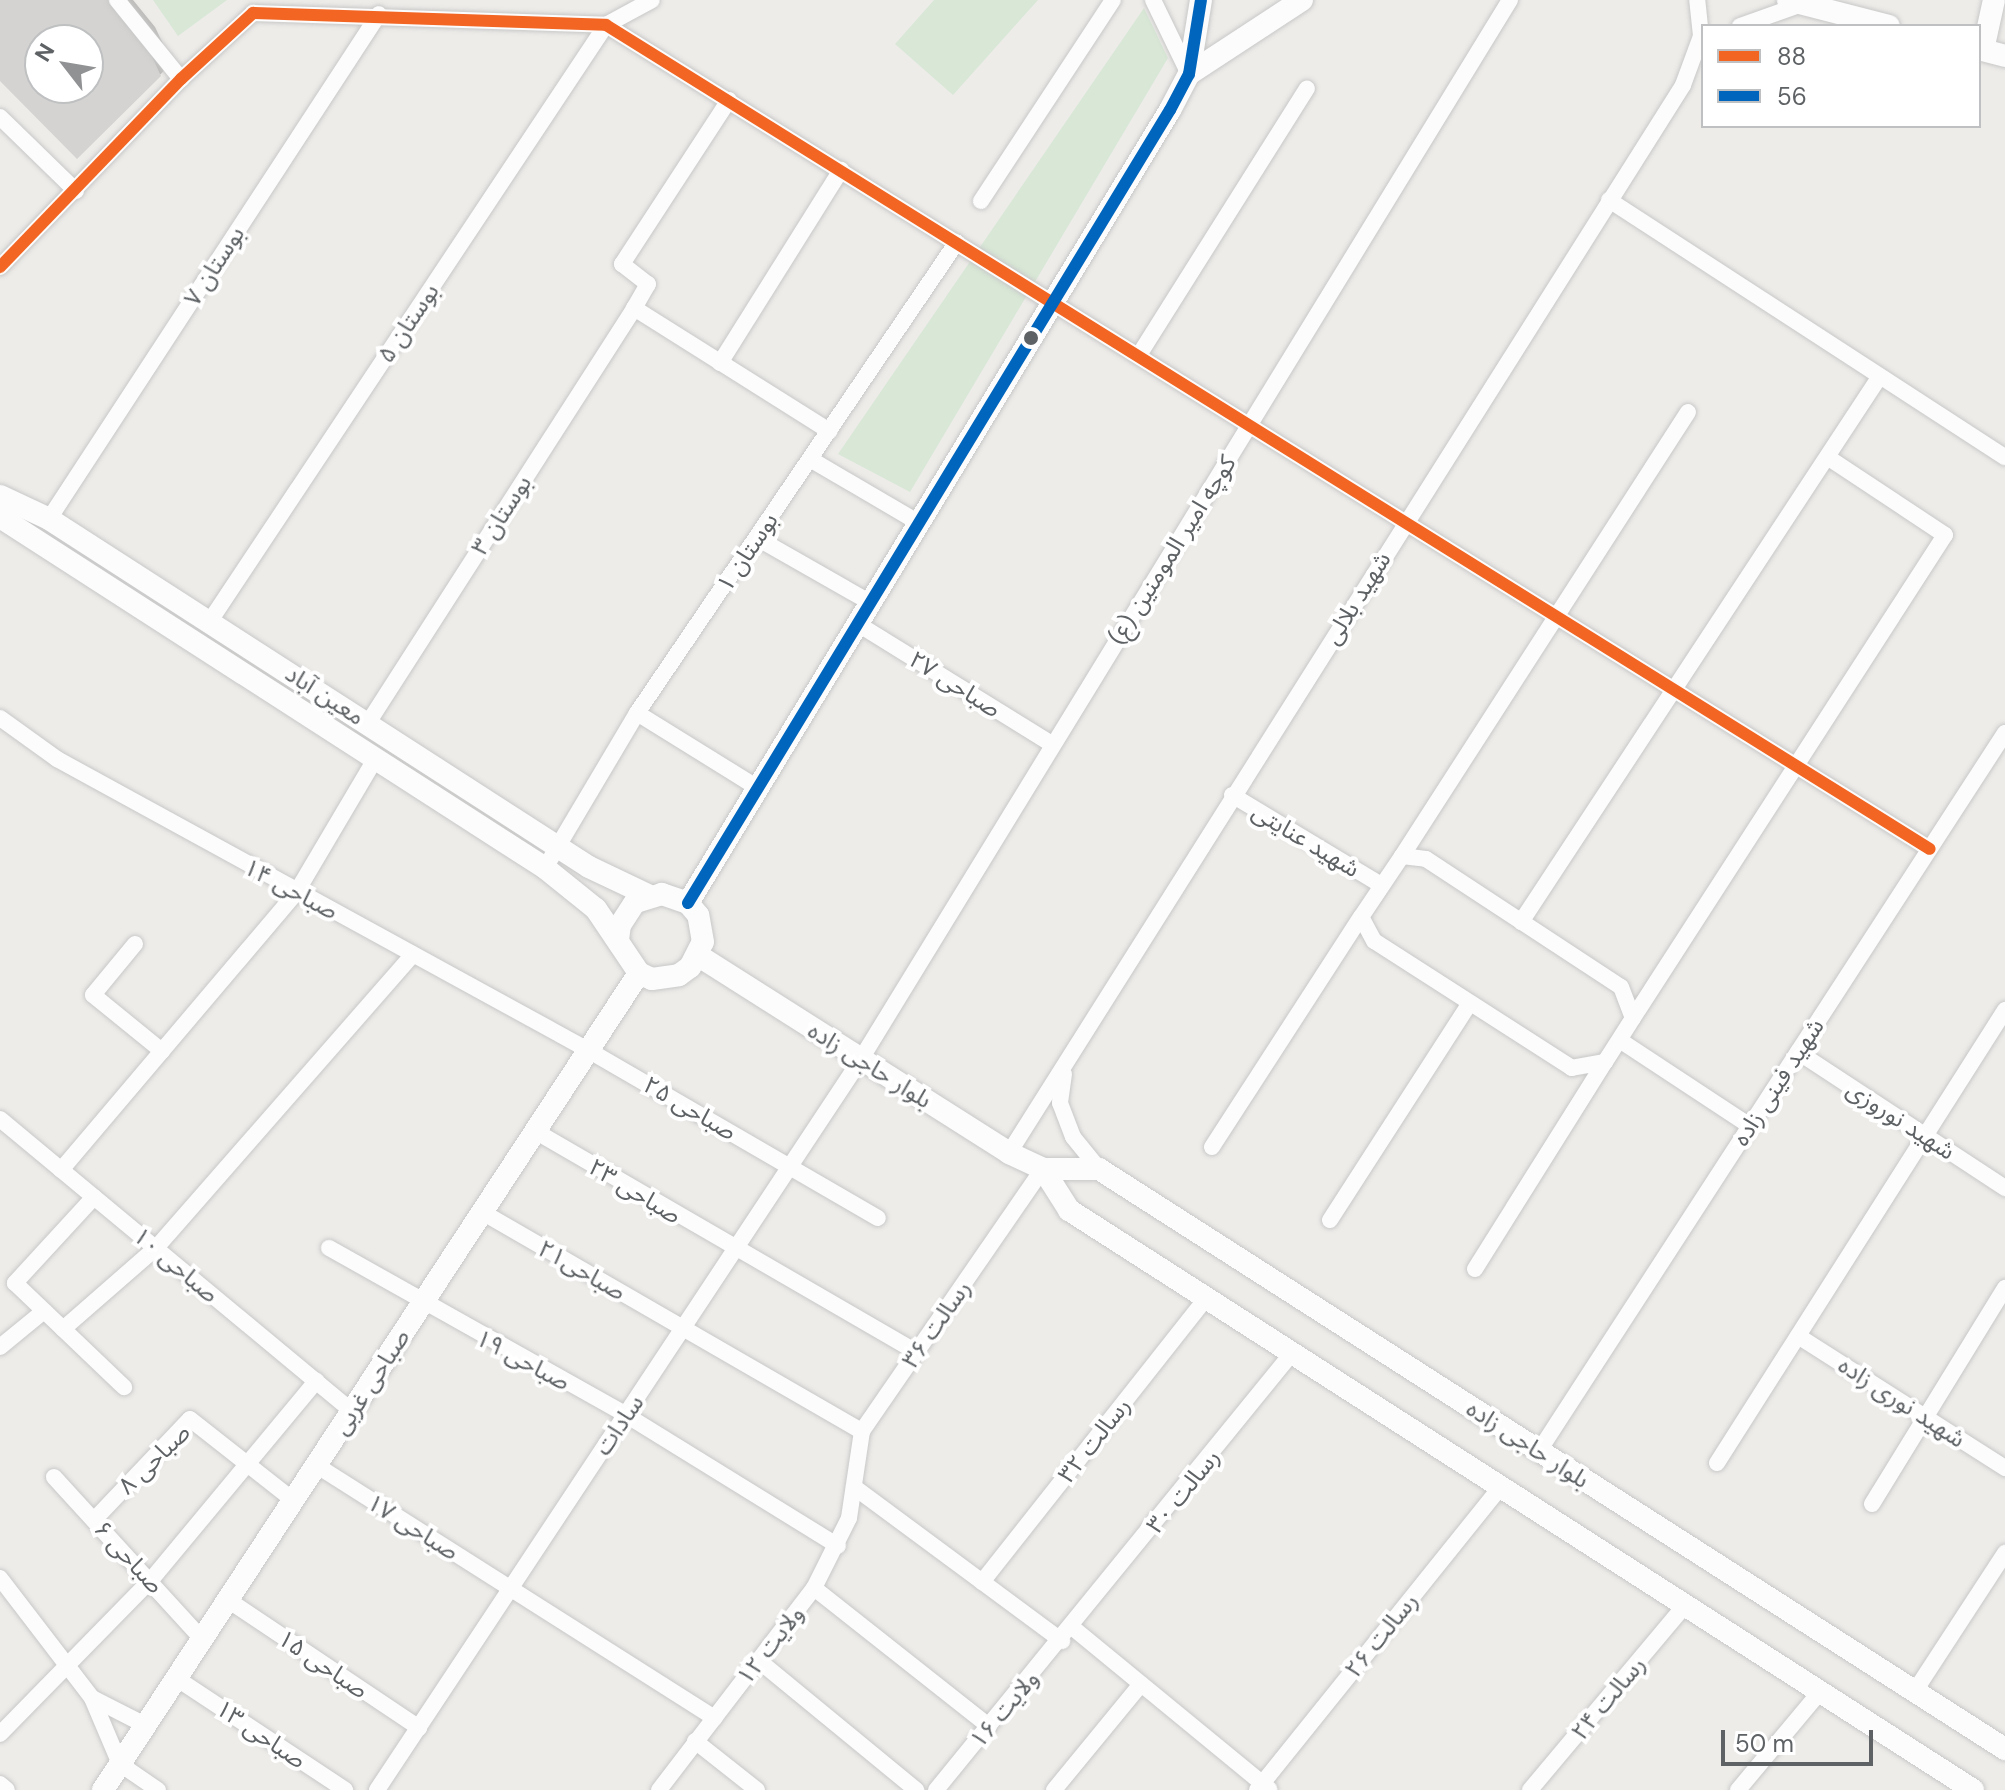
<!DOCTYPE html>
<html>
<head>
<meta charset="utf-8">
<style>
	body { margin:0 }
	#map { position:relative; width:2005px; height:1790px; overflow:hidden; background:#edece9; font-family:"DM Sans","Noto Sans Arabic",sans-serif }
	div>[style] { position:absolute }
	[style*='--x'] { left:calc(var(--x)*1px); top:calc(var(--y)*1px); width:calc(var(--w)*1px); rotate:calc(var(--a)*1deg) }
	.green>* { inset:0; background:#d8e7d6 }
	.shadow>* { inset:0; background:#0003 }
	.building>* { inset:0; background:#d4d3d1 }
	.roads { filter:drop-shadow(0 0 2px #c8c8c8) drop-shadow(0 0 2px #c8c8c8) }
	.street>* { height:16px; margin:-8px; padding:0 8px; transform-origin:8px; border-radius:8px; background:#fcfcfc }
	.secondary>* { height:22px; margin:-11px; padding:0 11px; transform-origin:11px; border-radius:11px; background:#fcfcfc }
	.bus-1>* { height:12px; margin:-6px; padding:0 6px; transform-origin:6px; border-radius:6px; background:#f26522 }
	.bus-2>* { height:12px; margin:-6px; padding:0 6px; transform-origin:6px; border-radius:6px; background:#0065bd }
	.dots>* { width:22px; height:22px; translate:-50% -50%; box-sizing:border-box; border:4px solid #fff; border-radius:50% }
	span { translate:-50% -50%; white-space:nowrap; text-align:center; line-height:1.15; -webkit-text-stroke:8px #fff; paint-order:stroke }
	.street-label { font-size:24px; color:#5e6265 }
	.legend { position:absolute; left:1701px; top:24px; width:280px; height:104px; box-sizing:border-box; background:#fff; border:2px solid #bfc0c1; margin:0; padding:10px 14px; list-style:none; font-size:24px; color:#5e6265 }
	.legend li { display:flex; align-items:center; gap:16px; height:40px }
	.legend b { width:40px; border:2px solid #bfc0c1 }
	.north { position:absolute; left:24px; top:24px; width:80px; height:80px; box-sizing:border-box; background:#fff; border:2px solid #bfc0c1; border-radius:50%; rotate:301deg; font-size:22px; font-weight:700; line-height:32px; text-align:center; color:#5e6265 }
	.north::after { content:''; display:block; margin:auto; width:28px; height:36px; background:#909293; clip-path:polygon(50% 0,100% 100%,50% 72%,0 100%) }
	.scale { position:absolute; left:1721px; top:1730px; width:152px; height:36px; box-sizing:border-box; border:4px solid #5e6265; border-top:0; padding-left:10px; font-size:24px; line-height:28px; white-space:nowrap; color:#5e6265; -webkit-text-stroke:6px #fff; paint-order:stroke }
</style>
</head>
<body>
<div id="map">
	<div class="green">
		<i style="clip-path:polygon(153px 0,227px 0,178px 36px)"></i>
		<i style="clip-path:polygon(934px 0,1038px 0,953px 95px,895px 44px)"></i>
		<i style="clip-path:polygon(1144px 8px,1168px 58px,910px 492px,838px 454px)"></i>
	</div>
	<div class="shadow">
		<i style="clip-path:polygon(evenodd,0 0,133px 0,155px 27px,172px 63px,77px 156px,0 78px,0 0,40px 40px,88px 40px,88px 88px,40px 88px,40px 40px)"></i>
	</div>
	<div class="building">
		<i style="clip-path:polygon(evenodd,0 0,110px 0,144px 39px,161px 76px,77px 159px,0 81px,0 0,40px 40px,88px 40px,88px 88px,40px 88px,40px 40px)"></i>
	</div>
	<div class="roads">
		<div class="street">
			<i style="--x:117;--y:0;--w:102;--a:51"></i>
			<i style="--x:1153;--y:0;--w:82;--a:64.1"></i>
			<i style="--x:1740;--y:26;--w:66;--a:-19.5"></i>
			<i style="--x:729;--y:100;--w:196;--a:123.1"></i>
			<i style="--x:622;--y:264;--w:33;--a:38"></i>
			<i style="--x:648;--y:284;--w:28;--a:120"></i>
			<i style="--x:634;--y:308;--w:231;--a:32.2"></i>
			<i style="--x:0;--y:117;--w:106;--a:44.2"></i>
			<i style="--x:1609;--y:200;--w:472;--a:33"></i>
			<i style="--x:981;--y:201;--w:240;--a:-56.7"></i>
			<i style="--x:0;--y:267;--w:261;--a:-46.1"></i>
			<i style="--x:181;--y:79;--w:98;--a:-42.5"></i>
			<i style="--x:253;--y:13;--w:353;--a:1.9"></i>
			<i style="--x:606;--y:25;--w:1559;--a:31.9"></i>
			<i style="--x:1139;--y:355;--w:315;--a:-57.8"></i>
			<i style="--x:720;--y:363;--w:228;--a:-57.9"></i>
			<i style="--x:810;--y:459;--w:126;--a:30.4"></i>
			<i style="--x:49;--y:519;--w:603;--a:-56.84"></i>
			<i style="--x:757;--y:538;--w:131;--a:29.7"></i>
			<i style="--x:210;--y:621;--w:716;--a:-56.4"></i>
			<i style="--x:606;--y:25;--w:52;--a:-28.5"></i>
			<i style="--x:858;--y:624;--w:229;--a:31.8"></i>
			<i style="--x:637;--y:713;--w:142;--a:31.8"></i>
			<i style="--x:0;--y:718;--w:70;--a:35.7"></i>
			<i style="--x:57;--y:759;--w:606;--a:28.72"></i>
			<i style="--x:588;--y:1050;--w:335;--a:30.1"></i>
			<i style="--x:368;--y:723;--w:493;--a:-57.3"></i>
			<i style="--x:1232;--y:795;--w:174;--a:31.1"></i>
			<i style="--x:1402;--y:856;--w:24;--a:7"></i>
			<i style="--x:1426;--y:859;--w:233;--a:33.3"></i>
			<i style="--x:1621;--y:987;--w:33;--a:69"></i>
			<i style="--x:1633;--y:1018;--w:52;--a:122.5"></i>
			<i style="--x:1605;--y:1062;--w:34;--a:170"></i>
			<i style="--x:1572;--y:1068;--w:235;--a:-147.3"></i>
			<i style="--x:1374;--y:941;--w:27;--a:-118"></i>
			<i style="--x:1361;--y:917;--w:73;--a:-56.1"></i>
			<i style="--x:1402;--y:856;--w:528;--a:-57.21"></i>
			<i style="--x:545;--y:868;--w:180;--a:-59.3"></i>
			<i style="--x:637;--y:713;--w:569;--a:-55.81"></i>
			<i style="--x:1521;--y:922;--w:653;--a:-56.67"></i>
			<i style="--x:135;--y:944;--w:66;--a:129.5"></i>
			<i style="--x:93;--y:995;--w:89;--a:39.1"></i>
			<i style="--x:1633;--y:1018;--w:575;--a:-57.14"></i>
			<i style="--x:1945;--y:535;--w:141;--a:-146.5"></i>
			<i style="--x:1621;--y:1041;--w:154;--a:33.4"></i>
			<i style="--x:1798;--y:1052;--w:248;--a:33.3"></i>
			<i style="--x:1064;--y:1074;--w:29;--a:98"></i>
			<i style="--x:1060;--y:1103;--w:36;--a:69"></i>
			<i style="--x:1073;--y:1137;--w:41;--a:50.9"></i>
			<i style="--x:0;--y:1119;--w:457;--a:39.7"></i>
			<i style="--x:535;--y:1131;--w:441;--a:30.1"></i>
			<i style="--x:1212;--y:1147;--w:274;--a:-57.1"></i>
			<i style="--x:1009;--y:1153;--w:1263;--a:-57.74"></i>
			<i style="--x:1683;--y:85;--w:52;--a:-69.8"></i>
			<i style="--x:1701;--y:36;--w:36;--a:-96"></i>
			<i style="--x:61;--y:1170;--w:363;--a:-49.7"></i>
			<i style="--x:296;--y:893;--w:153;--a:-59.4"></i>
			<i style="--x:94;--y:1197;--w:117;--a:132.6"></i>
			<i style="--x:15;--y:1283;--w:151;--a:43.7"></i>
			<i style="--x:482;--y:1212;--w:439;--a:30"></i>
			<i style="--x:1330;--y:1220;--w:257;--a:-57.2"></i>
			<i style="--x:329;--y:1248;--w:341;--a:29.3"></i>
			<i style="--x:626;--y:1415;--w:249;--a:31.7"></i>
			<i style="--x:1475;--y:1269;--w:244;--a:-57.9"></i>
			<i style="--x:63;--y:1329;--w:123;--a:-41.1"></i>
			<i style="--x:156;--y:1248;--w:390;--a:-48.8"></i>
			<i style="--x:1798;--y:1336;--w:246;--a:32.5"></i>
			<i style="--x:0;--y:1347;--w:57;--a:-39.3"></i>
			<i style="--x:1539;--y:1451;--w:856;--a:-57.02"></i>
			<i style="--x:1717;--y:1463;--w:537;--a:-57.55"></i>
			<i style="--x:316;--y:1465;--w:472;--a:32.4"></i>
			<i style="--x:54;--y:1477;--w:219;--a:47.6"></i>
			<i style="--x:854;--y:1487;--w:259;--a:36.5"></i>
			<i style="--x:1872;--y:1504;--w:254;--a:-58.4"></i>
			<i style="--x:94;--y:1520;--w:139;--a:-46.5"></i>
			<i style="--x:190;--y:1419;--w:131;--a:38.2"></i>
			<i style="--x:0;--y:1578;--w:151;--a:52.5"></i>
			<i style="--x:982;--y:1582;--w:362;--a:-51.7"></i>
			<i style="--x:814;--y:1588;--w:223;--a:38.3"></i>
			<i style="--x:228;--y:1600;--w:230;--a:33.8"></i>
			<i style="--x:1073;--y:1628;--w:254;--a:39.4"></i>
			<i style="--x:758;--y:1660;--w:205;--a:39.4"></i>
			<i style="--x:176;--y:1678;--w:203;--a:33.5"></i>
			<i style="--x:1915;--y:1691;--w:165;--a:-56.9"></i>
			<i style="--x:145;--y:1725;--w:59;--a:-153"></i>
			<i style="--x:92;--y:1698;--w:72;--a:67"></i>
			<i style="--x:120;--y:1764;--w:46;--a:34.4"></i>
			<i style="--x:0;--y:1734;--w:216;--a:-45.6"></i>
			<i style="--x:151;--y:1580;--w:259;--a:-50.3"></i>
			<i style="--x:695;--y:1741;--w:79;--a:38.3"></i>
			<i style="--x:0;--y:1784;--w:9;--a:41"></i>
			<i style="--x:377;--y:1790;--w:877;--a:-56.49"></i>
			<i style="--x:861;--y:1059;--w:1242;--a:-58.5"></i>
			<i style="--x:659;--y:1790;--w:255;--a:-52.5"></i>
			<i style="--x:814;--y:1588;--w:78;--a:-63.4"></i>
			<i style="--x:849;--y:1518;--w:88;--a:-81.5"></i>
			<i style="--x:862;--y:1431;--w:318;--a:-55.4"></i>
			<i style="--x:936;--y:1790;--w:564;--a:-50.83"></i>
			<i style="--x:1054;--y:1790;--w:137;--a:-50.6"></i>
			<i style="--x:1257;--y:1790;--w:389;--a:-51.2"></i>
			<i style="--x:1530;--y:1790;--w:241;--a:-50"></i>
			<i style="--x:1738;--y:1790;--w:128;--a:-50.1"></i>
		</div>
		<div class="secondary">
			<i style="--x:1788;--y:0;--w:104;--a:14.4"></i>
			<i style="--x:1979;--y:49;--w:27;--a:15"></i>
			<i style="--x:1983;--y:50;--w:51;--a:-77.6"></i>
			<i style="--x:1189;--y:74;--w:135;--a:-33.2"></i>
			<i style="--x:0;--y:496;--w:54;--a:25.1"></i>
			<i style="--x:49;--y:519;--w:642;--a:32.8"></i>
			<i style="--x:589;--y:867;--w:65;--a:25.4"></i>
			<i style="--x:0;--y:517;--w:648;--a:32.78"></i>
			<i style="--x:545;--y:868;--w:65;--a:38.8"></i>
			<i style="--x:596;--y:909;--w:77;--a:56.1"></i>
			<i style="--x:639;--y:973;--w:14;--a:25"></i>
			<i style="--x:652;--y:979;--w:27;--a:-8"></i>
			<i style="--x:679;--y:975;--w:14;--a:-36"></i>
			<i style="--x:690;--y:967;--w:28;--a:-63"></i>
			<i style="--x:703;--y:942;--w:27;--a:-100"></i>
			<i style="--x:698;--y:915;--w:16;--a:-130"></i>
			<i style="--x:688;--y:903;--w:28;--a:-161"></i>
			<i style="--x:662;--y:894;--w:28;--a:163"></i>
			<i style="--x:635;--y:902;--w:27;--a:123"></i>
			<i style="--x:620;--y:925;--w:14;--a:98"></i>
			<i style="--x:688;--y:903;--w:928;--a:-58.71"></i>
			<i style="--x:1170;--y:110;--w:41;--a:-62.2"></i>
			<i style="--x:1189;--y:74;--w:75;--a:-80.8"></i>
			<i style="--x:699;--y:956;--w:367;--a:32.4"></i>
			<i style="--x:1009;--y:1153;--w:38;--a:25"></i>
			<i style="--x:1043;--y:1169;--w:56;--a:0"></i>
			<i style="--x:1099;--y:1169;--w:1076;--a:32.63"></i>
			<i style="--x:1043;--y:1169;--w:49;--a:57.6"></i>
			<i style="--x:1069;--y:1210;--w:1074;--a:32.68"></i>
			<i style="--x:103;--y:1790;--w:977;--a:-56.73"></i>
		</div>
	</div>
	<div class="bus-1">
		<i style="--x:0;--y:267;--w:261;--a:-46.1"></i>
		<i style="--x:181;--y:79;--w:98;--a:-42.5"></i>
		<i style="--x:253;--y:13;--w:353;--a:1.9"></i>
		<i style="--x:606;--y:25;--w:1559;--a:31.9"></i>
	</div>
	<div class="bus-2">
		<i style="--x:688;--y:903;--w:928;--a:-58.71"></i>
		<i style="--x:1170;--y:110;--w:41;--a:-62.2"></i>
		<i style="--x:1189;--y:74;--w:75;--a:-80.8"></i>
	</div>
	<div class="dots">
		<i style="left:1031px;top:338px;background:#5e6265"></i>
	</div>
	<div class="street-label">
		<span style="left:214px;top:266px;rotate:-57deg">بوستان ۷</span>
		<span style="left:408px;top:323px;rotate:-56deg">بوستان ۵</span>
		<span style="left:501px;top:515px;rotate:-57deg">بوستان ۳</span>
		<span style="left:1172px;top:550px;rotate:-58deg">کوچه امیر المومنین (ع)</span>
		<span style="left:747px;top:552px;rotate:-56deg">بوستان ۱</span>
		<span style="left:1357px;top:598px;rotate:-58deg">شهید بلالی</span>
		<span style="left:955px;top:684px;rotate:32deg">صباحی ۲۷</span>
		<span style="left:325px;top:695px;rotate:33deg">معین آباد</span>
		<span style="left:1306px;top:840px;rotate:31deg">شهید عنایتی</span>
		<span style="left:291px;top:889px;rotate:28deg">صباحی ۱۴</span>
		<span style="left:870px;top:1065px;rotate:32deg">بلوار حاجی زاده</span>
		<span style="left:1778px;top:1082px;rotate:-57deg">شهید فینی زاده</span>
		<span style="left:690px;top:1108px;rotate:30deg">صباحی ۲۵</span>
		<span style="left:1901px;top:1120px;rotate:33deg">شهید نوروزی</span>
		<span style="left:635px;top:1191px;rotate:31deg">صباحی ۲۳</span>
		<span style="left:176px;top:1265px;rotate:40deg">صباحی ۱۰</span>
		<span style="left:582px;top:1270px;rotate:30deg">صباحی۲۱</span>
		<span style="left:936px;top:1324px;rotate:-55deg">رسالت ۳۶</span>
		<span style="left:523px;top:1360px;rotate:28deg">صباحی ۱۹</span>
		<span style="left:371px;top:1382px;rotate:-57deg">صباحی غربی</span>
		<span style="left:1902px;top:1402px;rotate:33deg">شهید نوری زاده</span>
		<span style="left:619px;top:1425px;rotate:-56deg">سادات</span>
		<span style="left:1094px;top:1440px;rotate:-52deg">رسالت ۳۲</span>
		<span style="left:1528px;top:1444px;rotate:33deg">بلوار حاجی زاده</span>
		<span style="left:154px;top:1459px;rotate:-44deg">صباحی ۸</span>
		<span style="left:1183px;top:1491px;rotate:-51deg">رسالت ۳۰</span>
		<span style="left:413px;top:1527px;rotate:32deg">صباحی ۱۷</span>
		<span style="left:129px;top:1557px;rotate:47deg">صباحی ۶</span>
		<span style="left:1381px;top:1635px;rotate:-51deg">رسالت ۲۶</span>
		<span style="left:770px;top:1645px;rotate:-52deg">ولایت ۱۲</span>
		<span style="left:323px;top:1664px;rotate:34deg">صباحی ۱۵</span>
		<span style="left:1608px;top:1698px;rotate:-50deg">رسالت ۲۴</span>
		<span style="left:1004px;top:1709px;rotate:-50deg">ولایت ۱۶</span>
		<span style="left:261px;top:1734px;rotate:34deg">صباحی ۱۳</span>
	</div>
	<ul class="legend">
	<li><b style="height:10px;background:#f26522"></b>88</li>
	<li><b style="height:10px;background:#0065bd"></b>56</li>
	</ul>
	<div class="north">N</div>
	<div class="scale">50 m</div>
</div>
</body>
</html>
